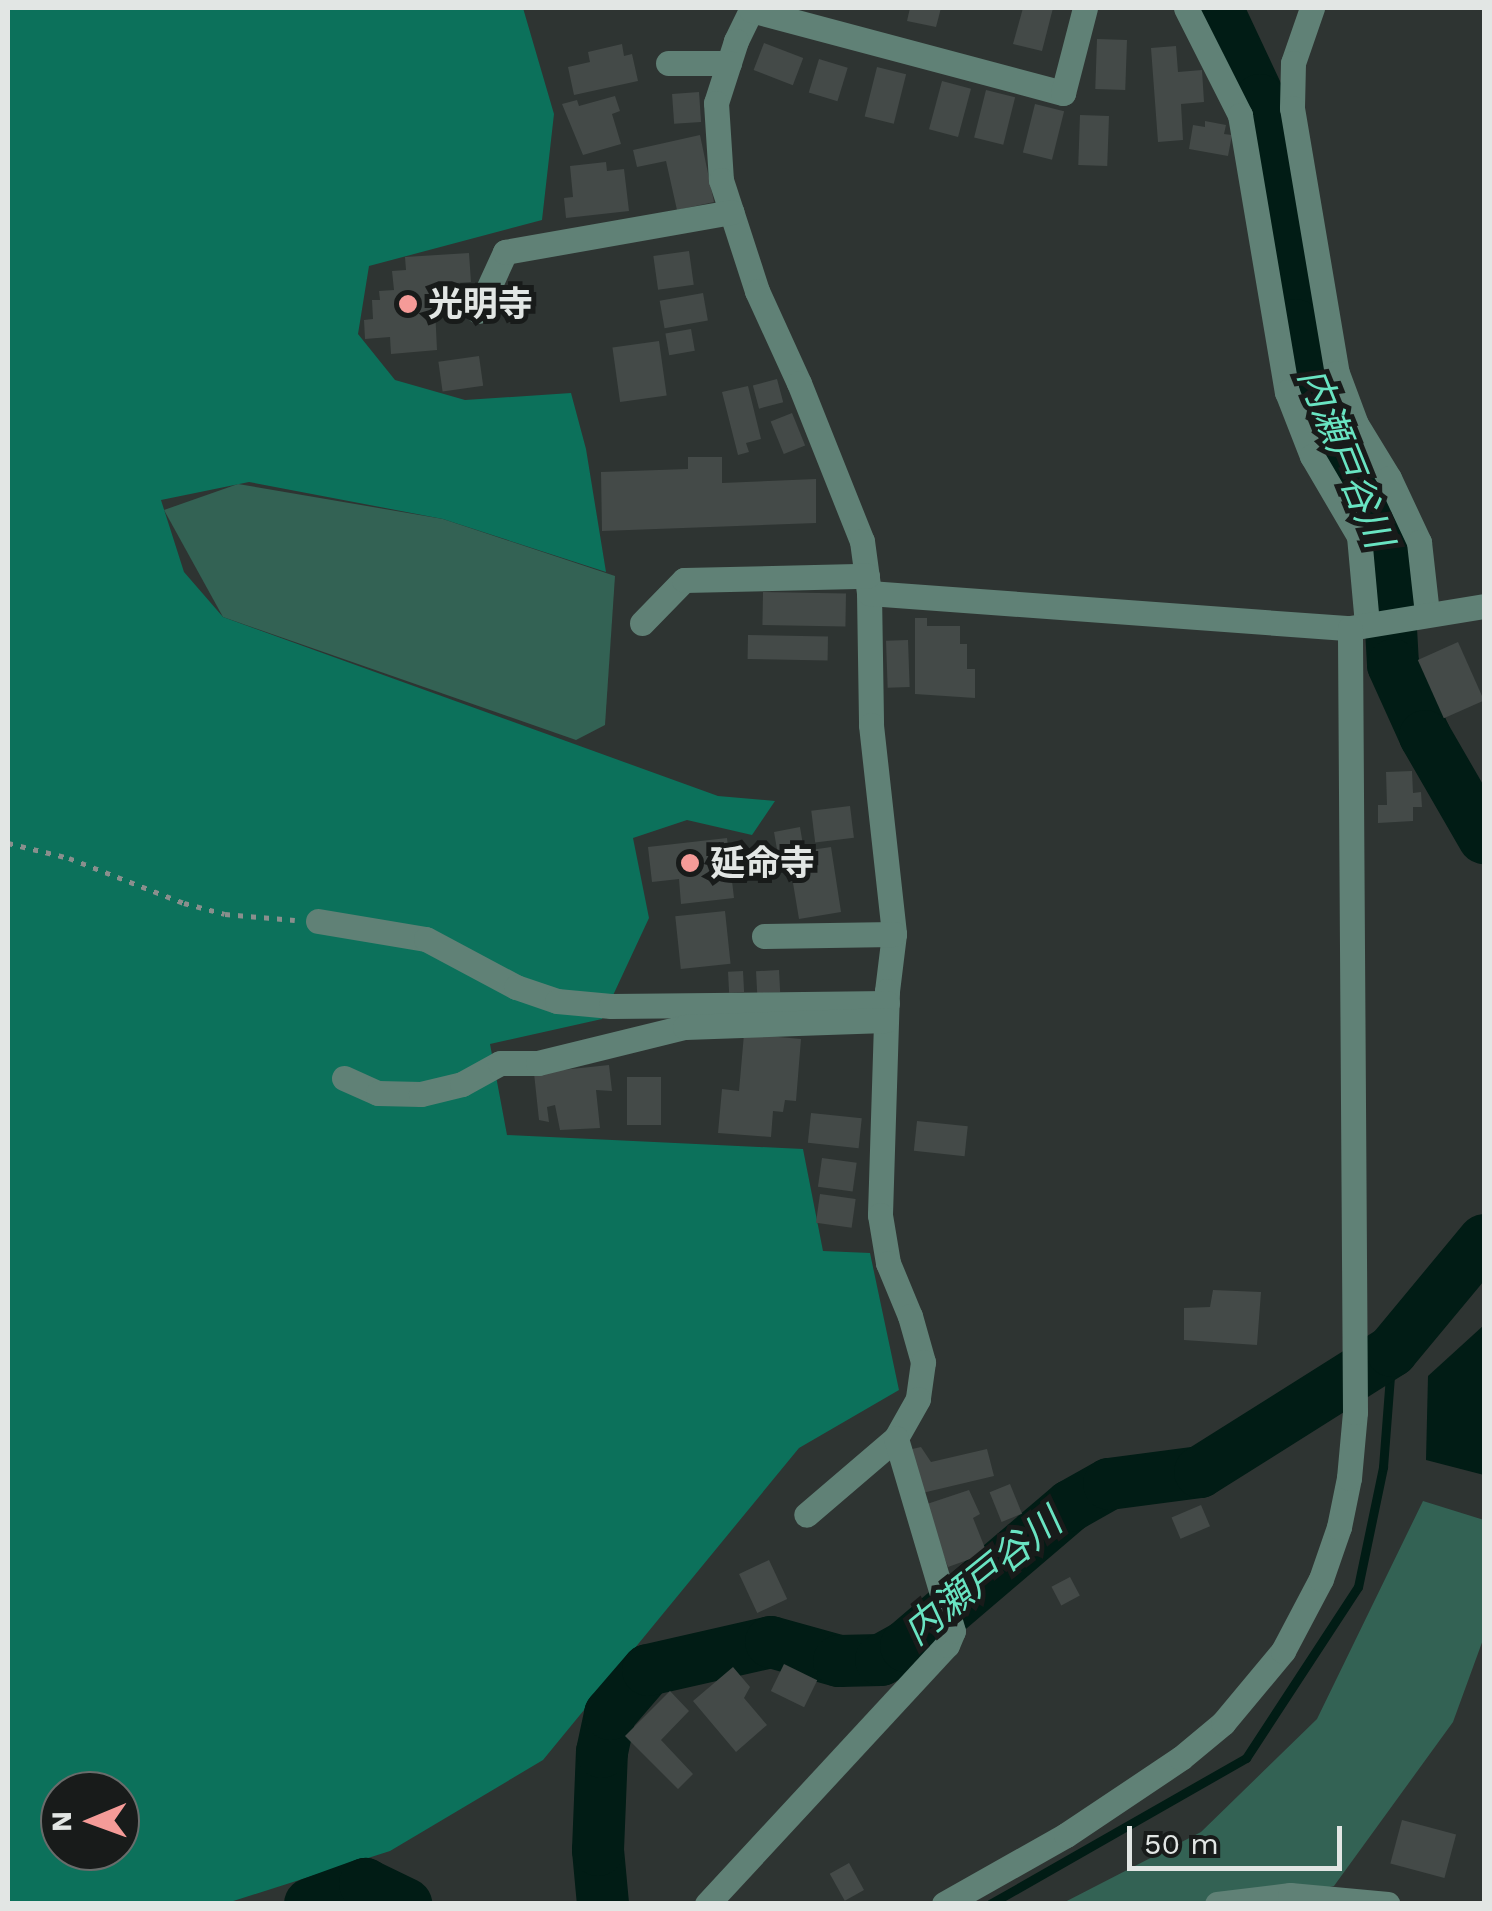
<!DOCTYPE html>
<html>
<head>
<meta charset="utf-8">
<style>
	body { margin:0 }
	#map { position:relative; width:1492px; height:1911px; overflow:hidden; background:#2e3432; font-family:"Work Sans","Noto Sans JP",sans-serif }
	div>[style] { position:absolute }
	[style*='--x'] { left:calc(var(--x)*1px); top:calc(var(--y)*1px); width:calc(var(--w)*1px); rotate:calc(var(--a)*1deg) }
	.green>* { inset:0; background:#336254 }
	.forest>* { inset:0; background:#0c715b }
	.water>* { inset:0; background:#011c15 }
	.stream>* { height:9px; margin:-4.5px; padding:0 4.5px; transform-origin:4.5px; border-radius:4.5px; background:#011c15 }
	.river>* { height:52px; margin:-26px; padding:0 26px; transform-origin:26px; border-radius:26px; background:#011c15 }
	.building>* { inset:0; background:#444a48; transform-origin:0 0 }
	.path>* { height:5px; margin-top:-2.5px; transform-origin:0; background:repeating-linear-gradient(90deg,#8a8f8d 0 5px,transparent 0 13px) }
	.minor>* { height:25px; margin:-12.5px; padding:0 12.5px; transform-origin:12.5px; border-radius:12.5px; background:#608176 }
	.dots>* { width:28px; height:28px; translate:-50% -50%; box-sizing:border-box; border:5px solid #181b1a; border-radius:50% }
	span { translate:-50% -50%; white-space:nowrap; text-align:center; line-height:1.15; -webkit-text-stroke:10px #181b1a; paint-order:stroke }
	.poi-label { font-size:35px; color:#e2e6e4; font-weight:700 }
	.left { translate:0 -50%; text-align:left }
	.water-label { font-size:38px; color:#69e4c2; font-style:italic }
	.frame { position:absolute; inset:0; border:10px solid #e2e6e4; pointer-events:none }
	.north { position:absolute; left:40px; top:1771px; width:100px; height:100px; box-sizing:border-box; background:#181b1a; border:2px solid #696c6b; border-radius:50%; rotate:269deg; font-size:28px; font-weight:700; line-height:40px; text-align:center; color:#e2e6e4 }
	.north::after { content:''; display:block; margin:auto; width:35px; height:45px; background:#f59b98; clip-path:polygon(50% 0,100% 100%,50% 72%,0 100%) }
	.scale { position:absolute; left:1127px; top:1826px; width:215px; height:45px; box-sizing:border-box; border:5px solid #e2e6e4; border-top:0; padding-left:12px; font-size:30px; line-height:35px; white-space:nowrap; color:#e2e6e4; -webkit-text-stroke:8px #181b1a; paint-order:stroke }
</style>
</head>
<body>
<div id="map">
	<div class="green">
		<i style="clip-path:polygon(238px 484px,443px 519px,615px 576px,605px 725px,576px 740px,223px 617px,164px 510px)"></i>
		<i style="clip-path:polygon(1423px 1501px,1484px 1520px,1484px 1637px,1453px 1722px,1334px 1886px,1253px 1903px,1061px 1904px,1201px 1832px,1317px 1719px)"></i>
	</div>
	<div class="forest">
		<i style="clip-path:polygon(evenodd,8px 8px,523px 8px,554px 114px,542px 220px,369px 266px,358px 334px,395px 380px,465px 400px,571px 393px,586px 449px,606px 572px,443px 519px,249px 482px,161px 500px,184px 572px,223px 617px,718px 796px,775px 801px,752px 835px,687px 820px,633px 838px,649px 918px,602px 1019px,490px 1044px,507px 1135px,803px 1149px,823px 1251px,870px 1253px,899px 1390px,799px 1448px,543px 1760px,390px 1851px,227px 1903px,8px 1904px,8px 8px,60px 1791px,120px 1791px,120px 1851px,60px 1851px,60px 1791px)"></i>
	</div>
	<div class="water">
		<i style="clip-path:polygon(1484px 1325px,1484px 1475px,1426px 1460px,1428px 1376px)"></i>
	</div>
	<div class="stream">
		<i style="--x:990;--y:1904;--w:295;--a:-29.7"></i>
		<i style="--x:1246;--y:1758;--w:204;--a:-56.8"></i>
		<i style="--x:1358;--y:1587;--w:123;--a:-78.2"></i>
		<i style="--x:1383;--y:1467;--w:116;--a:-85.6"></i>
	</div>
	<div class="river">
		<i style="--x:1217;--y:8;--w:102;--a:64.9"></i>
		<i style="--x:1260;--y:100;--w:228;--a:80.9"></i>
		<i style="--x:1296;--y:325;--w:91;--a:74.7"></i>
		<i style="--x:1320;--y:413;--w:103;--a:60.2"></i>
		<i style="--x:1371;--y:502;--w:57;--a:73.8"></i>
		<i style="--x:1387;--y:557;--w:108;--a:86.8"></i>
		<i style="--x:1393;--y:665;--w:78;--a:65.7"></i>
		<i style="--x:1425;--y:736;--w:118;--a:60"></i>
		<i style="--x:310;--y:1904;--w:59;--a:-20"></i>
		<i style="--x:365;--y:1884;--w:46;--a:26"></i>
		<i style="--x:603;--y:1904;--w:54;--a:-95.3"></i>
		<i style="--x:598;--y:1850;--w:98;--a:-87.7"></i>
		<i style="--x:602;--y:1752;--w:39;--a:-78"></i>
		<i style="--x:610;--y:1714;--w:58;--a:-49.2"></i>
		<i style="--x:648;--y:1670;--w:126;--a:-12.8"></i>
		<i style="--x:771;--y:1642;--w:71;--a:15.6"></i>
		<i style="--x:839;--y:1661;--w:42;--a:-1.4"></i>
		<i style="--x:881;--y:1660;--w:29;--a:-29"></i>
		<i style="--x:906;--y:1646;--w:216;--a:-40.5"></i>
		<i style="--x:1070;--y:1506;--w:45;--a:-29.4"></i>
		<i style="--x:1109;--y:1484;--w:92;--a:-7.5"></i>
		<i style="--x:1200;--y:1472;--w:227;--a:-32.2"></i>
		<i style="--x:1392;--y:1351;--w:144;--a:-50.3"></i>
	</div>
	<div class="building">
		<i style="clip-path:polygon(910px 8px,941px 8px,936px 27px,907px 21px)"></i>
		<i style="clip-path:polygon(1023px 8px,1053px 8px,1042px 51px,1013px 44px)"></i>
		<i style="left:1097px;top:39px;width:30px;height:50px;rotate:2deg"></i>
		<i style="left:764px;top:43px;width:42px;height:29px;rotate:21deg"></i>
		<i style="clip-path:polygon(622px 44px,624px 56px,632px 54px,638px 81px,574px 95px,568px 67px,590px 62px,588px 52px)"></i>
		<i style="clip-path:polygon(1176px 46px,1178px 72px,1202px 70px,1204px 102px,1181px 104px,1183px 140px,1158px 142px,1151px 48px)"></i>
		<i style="left:819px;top:59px;width:30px;height:35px;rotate:17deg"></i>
		<i style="left:877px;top:67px;width:30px;height:51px;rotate:14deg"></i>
		<i style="left:942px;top:81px;width:30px;height:50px;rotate:15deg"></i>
		<i style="left:986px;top:90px;width:30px;height:49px;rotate:14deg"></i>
		<i style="left:699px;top:92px;width:30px;height:27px;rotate:86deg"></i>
		<i style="clip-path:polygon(615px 96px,620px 111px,612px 114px,621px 144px,583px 155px,562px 104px,577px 100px,579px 106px)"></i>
		<i style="left:1035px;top:104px;width:30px;height:50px;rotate:14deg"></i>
		<i style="left:1080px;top:115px;width:29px;height:50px;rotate:2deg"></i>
		<i style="clip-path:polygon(1205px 121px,1226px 125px,1224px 134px,1232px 135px,1228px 156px,1189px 149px,1193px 125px,1205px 127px)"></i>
		<i style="clip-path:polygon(700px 135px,714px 202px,677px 210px,666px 161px,637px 167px,633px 150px)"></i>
		<i style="clip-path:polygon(606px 162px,607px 171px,624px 169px,629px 211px,566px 218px,564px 198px,573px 197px,570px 166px)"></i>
		<i style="left:689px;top:251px;width:34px;height:36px;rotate:82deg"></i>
		<i style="clip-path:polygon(469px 253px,471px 282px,442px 284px,444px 308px,435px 308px,437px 350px,391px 354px,390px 337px,365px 339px,364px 320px,373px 319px,372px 300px,380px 300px,379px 291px,394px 290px,392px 271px,406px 270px,405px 257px)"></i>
		<i style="left:703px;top:293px;width:28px;height:44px;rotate:80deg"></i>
		<i style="left:691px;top:329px;width:22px;height:26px;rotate:80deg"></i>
		<i style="left:659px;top:341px;width:55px;height:47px;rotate:82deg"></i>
		<i style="left:479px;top:356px;width:30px;height:41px;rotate:82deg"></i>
		<i style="left:777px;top:379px;width:24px;height:25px;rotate:75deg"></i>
		<i style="clip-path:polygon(748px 386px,761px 439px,746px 443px,749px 452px,738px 455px,722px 392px)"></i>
		<i style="left:792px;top:413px;width:35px;height:23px;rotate:68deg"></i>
		<i style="clip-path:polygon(688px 457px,722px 457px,722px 483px,816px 479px,816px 523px,602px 531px,601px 472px,688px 469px)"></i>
		<i style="left:763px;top:592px;width:83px;height:33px;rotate:1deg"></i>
		<i style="clip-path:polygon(915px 618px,927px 618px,927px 626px,960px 626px,960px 644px,967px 644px,967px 669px,975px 669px,975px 698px,915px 694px)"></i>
		<i style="left:748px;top:635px;width:80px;height:24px;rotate:1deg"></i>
		<i style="left:908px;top:640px;width:47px;height:22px;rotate:88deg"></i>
		<i style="left:1458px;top:642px;width:64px;height:44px;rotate:66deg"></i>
		<i style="clip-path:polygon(1412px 771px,1413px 793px,1421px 792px,1422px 807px,1413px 807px,1413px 821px,1378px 823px,1378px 805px,1387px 805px,1386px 772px)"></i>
		<i style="left:850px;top:806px;width:32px;height:39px;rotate:83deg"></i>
		<i style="clip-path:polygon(800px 827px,804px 851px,831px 847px,841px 912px,799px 919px,789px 859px,779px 861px,774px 832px)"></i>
		<i style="clip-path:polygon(727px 838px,734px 898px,681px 904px,679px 879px,652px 882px,648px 847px)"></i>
		<i style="left:725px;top:911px;width:53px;height:50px;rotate:84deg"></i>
		<i style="left:779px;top:970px;width:22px;height:23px;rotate:87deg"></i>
		<i style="left:743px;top:971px;width:21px;height:15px;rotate:87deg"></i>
		<i style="clip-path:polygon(744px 1034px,801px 1039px,796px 1101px,785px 1100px,783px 1112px,773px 1111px,771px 1137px,718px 1133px,722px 1089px,739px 1091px)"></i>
		<i style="clip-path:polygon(609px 1065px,612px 1091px,596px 1090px,600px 1128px,560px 1130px,555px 1105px,547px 1107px,549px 1122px,539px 1120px,534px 1073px)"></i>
		<i style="left:627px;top:1077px;width:34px;height:48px"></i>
		<i style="left:811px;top:1113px;width:51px;height:30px;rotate:6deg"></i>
		<i style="left:917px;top:1121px;width:51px;height:30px;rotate:6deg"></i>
		<i style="left:822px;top:1158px;width:35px;height:29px;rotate:8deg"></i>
		<i style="left:820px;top:1194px;width:36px;height:29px;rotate:8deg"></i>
		<i style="clip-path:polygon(1213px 1290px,1261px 1292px,1257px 1345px,1184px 1340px,1184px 1308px,1210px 1307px)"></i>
		<i style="clip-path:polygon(921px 1447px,931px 1462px,987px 1449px,994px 1476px,918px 1494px,908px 1450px)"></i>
		<i style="left:1010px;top:1484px;width:32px;height:22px;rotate:68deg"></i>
		<i style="clip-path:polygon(969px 1490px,980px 1514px,973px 1518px,987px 1553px,948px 1567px,924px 1505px)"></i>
		<i style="left:1201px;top:1505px;width:23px;height:32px;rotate:67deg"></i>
		<i style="left:769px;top:1560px;width:43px;height:33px;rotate:65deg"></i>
		<i style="left:1070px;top:1577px;width:21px;height:21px;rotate:62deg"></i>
		<i style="left:784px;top:1664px;width:37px;height:30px;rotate:26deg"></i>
		<i style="clip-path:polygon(733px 1667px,750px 1687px,744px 1698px,767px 1725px,736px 1752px,693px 1701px)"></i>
		<i style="clip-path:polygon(670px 1691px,689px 1711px,661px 1740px,693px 1774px,678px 1789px,625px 1736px)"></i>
		<i style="left:1402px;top:1820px;width:56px;height:45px;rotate:15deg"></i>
		<i style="left:849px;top:1863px;width:31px;height:22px;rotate:61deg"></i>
	</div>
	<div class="path">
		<i style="--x:8;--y:843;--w:63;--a:13.8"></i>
		<i style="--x:69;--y:858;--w:123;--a:21.4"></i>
		<i style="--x:184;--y:903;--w:42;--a:15"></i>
		<i style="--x:225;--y:914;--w:70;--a:4.9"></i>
	</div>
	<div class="minor">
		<i style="--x:752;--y:8;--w:37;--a:116"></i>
		<i style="--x:736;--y:41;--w:65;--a:107.9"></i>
		<i style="--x:716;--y:103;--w:77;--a:86.3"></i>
		<i style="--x:721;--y:180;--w:117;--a:72"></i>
		<i style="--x:757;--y:291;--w:101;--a:65.5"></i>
		<i style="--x:799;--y:383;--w:170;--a:68.3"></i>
		<i style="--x:862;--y:541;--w:52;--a:82.3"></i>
		<i style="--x:869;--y:593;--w:132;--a:89.1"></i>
		<i style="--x:871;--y:725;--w:210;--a:83.7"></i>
		<i style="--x:894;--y:934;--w:57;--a:97"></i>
		<i style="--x:887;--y:991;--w:224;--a:91.8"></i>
		<i style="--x:880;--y:1215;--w:49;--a:80.5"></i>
		<i style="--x:888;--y:1263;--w:57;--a:67.5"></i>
		<i style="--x:910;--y:1316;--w:48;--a:74.2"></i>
		<i style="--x:923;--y:1362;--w:37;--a:98"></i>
		<i style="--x:918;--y:1399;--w:45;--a:119.4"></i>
		<i style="--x:896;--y:1438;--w:118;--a:139.5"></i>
		<i style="--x:1186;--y:8;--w:120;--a:63.2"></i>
		<i style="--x:1240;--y:115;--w:281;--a:80.4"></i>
		<i style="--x:1287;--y:392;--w:69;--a:68.7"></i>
		<i style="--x:1312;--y:456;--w:93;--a:59.6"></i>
		<i style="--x:1359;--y:536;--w:88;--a:84.8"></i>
		<i style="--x:1312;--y:8;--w:58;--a:109.1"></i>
		<i style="--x:1293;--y:63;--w:45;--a:91.3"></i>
		<i style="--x:1292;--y:108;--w:269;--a:80.4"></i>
		<i style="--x:1337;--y:373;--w:54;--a:69.6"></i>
		<i style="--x:1356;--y:424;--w:63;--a:58.6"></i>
		<i style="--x:1389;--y:478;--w:71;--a:64.9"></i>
		<i style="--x:1419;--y:542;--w:71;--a:83.6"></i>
		<i style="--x:751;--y:10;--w:323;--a:14.9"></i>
		<i style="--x:1063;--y:93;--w:88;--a:-75.5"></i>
		<i style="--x:668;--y:63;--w:61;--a:0"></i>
		<i style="--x:478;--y:311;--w:65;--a:-65.4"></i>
		<i style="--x:505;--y:252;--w:230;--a:-10"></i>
		<i style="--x:869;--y:593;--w:482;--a:4.2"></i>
		<i style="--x:1350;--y:628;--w:136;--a:-9.3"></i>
		<i style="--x:642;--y:623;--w:60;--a:-45.7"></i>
		<i style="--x:684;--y:580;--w:183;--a:-1.3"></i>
		<i style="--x:318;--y:921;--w:109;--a:9.5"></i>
		<i style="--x:426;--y:939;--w:102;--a:28.1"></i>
		<i style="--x:516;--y:987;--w:43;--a:18.9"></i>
		<i style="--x:557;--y:1001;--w:54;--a:5.3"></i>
		<i style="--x:611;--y:1006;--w:276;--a:-0.6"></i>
		<i style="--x:764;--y:936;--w:130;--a:-0.9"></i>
		<i style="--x:344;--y:1078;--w:37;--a:24"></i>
		<i style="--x:378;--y:1093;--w:43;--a:1.3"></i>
		<i style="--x:421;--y:1094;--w:42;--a:-13.7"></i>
		<i style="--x:462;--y:1084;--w:43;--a:-28.9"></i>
		<i style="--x:500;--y:1063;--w:38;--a:0"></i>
		<i style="--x:538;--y:1063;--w:151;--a:-13.8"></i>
		<i style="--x:685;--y:1027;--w:201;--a:-2"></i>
		<i style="--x:707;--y:1904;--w:353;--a:-47.2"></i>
		<i style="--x:947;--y:1645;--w:15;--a:-67"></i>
		<i style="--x:953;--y:1631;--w:201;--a:-106.5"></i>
		<i style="--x:944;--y:1904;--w:140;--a:-29.5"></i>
		<i style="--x:1066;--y:1835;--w:138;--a:-33.8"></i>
		<i style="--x:1181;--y:1758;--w:55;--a:-39.8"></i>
		<i style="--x:1223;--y:1723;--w:94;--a:-50.2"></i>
		<i style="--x:1283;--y:1651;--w:81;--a:-62.2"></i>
		<i style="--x:1321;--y:1579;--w:55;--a:-70.9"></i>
		<i style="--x:1339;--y:1527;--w:50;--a:-78.5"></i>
		<i style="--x:1349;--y:1478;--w:66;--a:-84.8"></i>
		<i style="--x:1355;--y:1412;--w:784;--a:-90.37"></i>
		<i style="--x:1217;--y:1904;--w:74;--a:-7"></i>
		<i style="--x:1290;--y:1895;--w:98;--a:5.2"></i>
	</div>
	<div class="dots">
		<i style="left:408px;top:304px;background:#f59b98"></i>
		<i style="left:690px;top:863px;background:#f59b98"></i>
	</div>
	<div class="poi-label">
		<span class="left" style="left:428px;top:304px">光明寺</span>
		<span class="left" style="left:710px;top:863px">延命寺</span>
	</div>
	<div class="water-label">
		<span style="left:1345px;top:458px;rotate:68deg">内瀬戸谷川</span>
		<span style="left:983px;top:1577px;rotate:-39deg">内瀬戸谷川</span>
	</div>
	<div class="frame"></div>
	<div class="north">N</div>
	<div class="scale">50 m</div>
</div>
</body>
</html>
